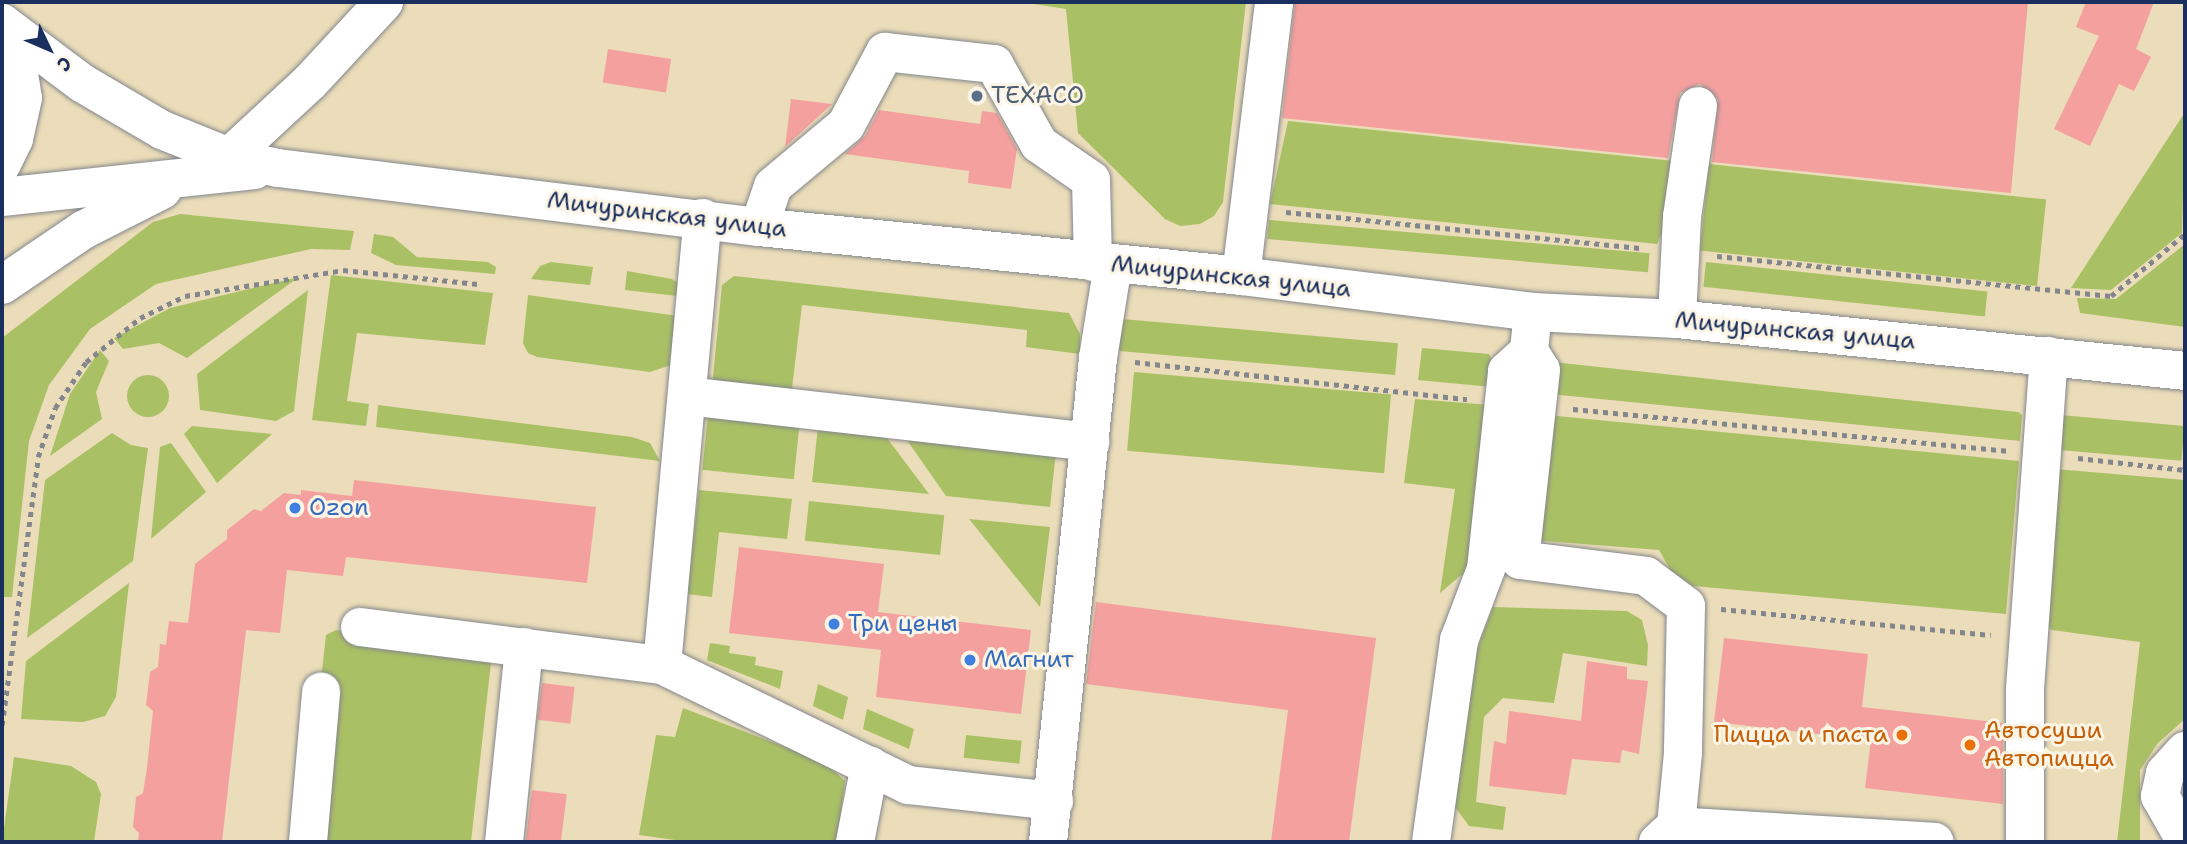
<!DOCTYPE html>
<html>
<head>
<meta charset="utf-8">
<style>
	body { margin:0 }
	#map { position:relative; width:2187px; height:844px; overflow:hidden; background:#ebddb9; font-family:"Shantell Sans",sans-serif }
	div>[style] { position:absolute }
	[style*='--x'] { left:calc(var(--x)*1px); top:calc(var(--y)*1px); width:calc(var(--w)*1px); rotate:calc(var(--a)*1deg) }
	.green>* { inset:0; background:#aac065; transform-origin:0 0 }
	.round { border-radius:50% }
	.building>* { inset:0; background:#f4a09f; transform-origin:0 0 }
	.path>* { height:4.5px; margin-top:-2.25px; transform-origin:0; background:repeating-linear-gradient(90deg,#83868c 0 5px,transparent 0 10px) }
	.roads { filter:drop-shadow(0 0 2px #83868c) drop-shadow(0 0 2px #83868c) }
	.minor>* { height:38px; margin:-19px; padding:0 19px; transform-origin:19px; border-radius:19px; background:#fff }
	.major>* { height:38px; margin:-19px; padding:0 19px; transform-origin:19px; border-radius:19px; background:#fff }
	.dots>* { width:19px; height:19px; translate:-50% -50%; box-sizing:border-box; border:4px solid #fcf5e5; border-radius:50% }
	span { translate:-50% -50%; white-space:nowrap; text-align:center; line-height:1.15; -webkit-text-stroke:6px #fcf5e5; paint-order:stroke }
	.service-label { font-size:24px; color:#4e5e75 }
	.left { translate:0 -50%; text-align:left }
	.street-label { font-size:24px; color:#1b2f5e }
	.shop-label { font-size:24px; color:#366cbe }
	.food-label { font-size:24px; color:#c56008 }
	.right { translate:-100% -50%; text-align:right }
	.frame { position:absolute; inset:0; border:4px solid #1b2f5e; pointer-events:none }
	.north { position:absolute; left:14px; top:14px; width:70px; height:70px; -webkit-text-stroke:5px #fcf5e5; paint-order:stroke; rotate:134deg; font-size:19px; font-weight:700; line-height:28px; text-align:center; color:#1b2f5e }
	.north::after { content:''; display:block; margin:auto; width:24px; height:32px; background:#1b2f5e; clip-path:polygon(50% 0,100% 100%,50% 72%,0 100%) }
</style>
</head>
<body>
<div id="map">
	<div class="green">
		<i style="clip-path:polygon(1021px 2px,1246px 2px,1223px 202px,1214px 216px,1200px 224px,1180px 226px,1165px 219px,1078px 133px,1066px 9px)"></i>
		<i style="clip-path:polygon(2185px 112px,2182px 233px,2111px 290px,2071px 288px)"></i>
		<i style="clip-path:polygon(1288px 121px,1674px 161px,1663px 230px,1657px 244px,1270px 204px)"></i>
		<i style="left:1709px;top:164px;width:339px;height:87px;rotate:6deg"></i>
		<i style="clip-path:polygon(180px 214px,354px 231px,350px 250px,311px 249px,156px 284px,90px 329px,49px 385px,29px 441px,12px 597px,2px 597px,2px 338px,153px 222px)"></i>
		<i style="left:1269px;top:220px;width:382px;height:19px;rotate:5deg"></i>
		<i style="clip-path:polygon(374px 234px,393px 237px,417px 257px,488px 262px,496px 267px,495px 274px,396px 265px,371px 253px)"></i>
		<i style="clip-path:polygon(2185px 244px,2185px 327px,2080px 313px,2077px 298px,2116px 299px)"></i>
		<i style="clip-path:polygon(551px 262px,593px 267px,590px 285px,531px 279px,540px 266px)"></i>
		<i style="left:1706px;top:262px;width:283px;height:25px;rotate:6deg"></i>
		<i style="clip-path:polygon(627px 271px,672px 279px,682px 286px,686px 297px,625px 290px)"></i>
		<i style="clip-path:polygon(331px 275px,493px 293px,485px 345px,357px 333px,347px 401px,369px 404px,366px 426px,312px 420px)"></i>
		<i style="clip-path:polygon(734px 276px,1069px 313px,1080px 334px,1080px 354px,1026px 347px,1027px 330px,802px 305px,791px 397px,712px 387px,722px 285px)"></i>
		<i style="clip-path:polygon(299px 277px,187px 358px,159px 343px,123px 349px,114px 338px,170px 308px)"></i>
		<i style="clip-path:polygon(308px 290px,294px 411px,276px 421px,200px 410px,197px 374px)"></i>
		<i style="clip-path:polygon(528px 295px,685px 317px,671px 365px,650px 372px,537px 357px,528px 353px,523px 343px)"></i>
		<i style="left:1122px;top:319px;width:277px;height:32px;rotate:5deg"></i>
		<i style="clip-path:polygon(1422px 348px,1489px 354px,1493px 362px,1492px 387px,1418px 380px)"></i>
		<i style="clip-path:polygon(100px 350px,109px 361px,96px 392px,102px 419px,50px 456px,70px 394px)"></i>
		<i style="clip-path:polygon(1553px 362px,2018px 412px,2022px 415px,2020px 441px,1550px 394px)"></i>
		<i style="left:1134px;top:372px;width:258px;height:79px;rotate:5deg"></i>
		<i class="round" style="left:127px;top:375px;width:42px;height:42px"></i>
		<i style="clip-path:polygon(1415px 399px,1490px 405px,1483px 510px,1466px 571px,1440px 593px,1455px 489px,1404px 483px)"></i>
		<i style="clip-path:polygon(378px 405px,632px 437px,650px 443px,660px 461px,376px 427px)"></i>
		<i style="left:708px;top:415px;width:92px;height:55px;rotate:6deg"></i>
		<i style="clip-path:polygon(1547px 415px,2019px 461px,2006px 614px,1693px 586px,1671px 571px,1659px 550px,1533px 540px)"></i>
		<i style="left:2060px;top:415px;width:125px;height:35px;rotate:5deg"></i>
		<i style="clip-path:polygon(192px 426px,272px 434px,217px 483px,184px 434px)"></i>
		<i style="clip-path:polygon(818px 427px,884px 434px,929px 494px,812px 482px)"></i>
		<i style="clip-path:polygon(112px 433px,131px 445px,148px 448px,133px 561px,27px 638px,45px 480px)"></i>
		<i style="clip-path:polygon(904px 436px,1056px 452px,1050px 507px,946px 496px)"></i>
		<i style="clip-path:polygon(171px 443px,206px 492px,151px 539px,160px 447px)"></i>
		<i style="clip-path:polygon(2055px 469px,2185px 480px,2185px 719px,2158px 743px,2140px 770px,2140px 842px,2117px 842px,2140px 642px,2052px 630px,2046px 624px)"></i>
		<i style="clip-path:polygon(699px 490px,792px 499px,787px 539px,719px 532px,712px 597px,687px 594px)"></i>
		<i style="left:809px;top:501px;width:136px;height:40px;rotate:6deg"></i>
		<i style="clip-path:polygon(969px 519px,1050px 527px,1040px 607px)"></i>
		<i style="clip-path:polygon(129px 583px,116px 697px,105px 716px,83px 722px,21px 719px,26px 661px)"></i>
		<i style="clip-path:polygon(1493px 607px,1627px 611px,1642px 620px,1648px 645px,1647px 666px,1563px 653px,1554px 703px,1503px 698px,1484px 717px,1476px 802px,1506px 807px,1503px 830px,1469px 826px,1455px 807px,1477px 650px)"></i>
		<i style="clip-path:polygon(336px 630px,478px 645px,491px 662px,471px 842px,303px 842px,326px 635px)"></i>
		<i style="clip-path:polygon(710px 643px,730px 646px,729px 653px,756px 657px,755px 665px,783px 671px,780px 689px,707px 660px)"></i>
		<i style="clip-path:polygon(818px 684px,848px 697px,843px 720px,813px 706px)"></i>
		<i style="clip-path:polygon(683px 708px,824px 762px,845px 781px,837px 842px,689px 842px,639px 835px,656px 735px,675px 737px)"></i>
		<i style="clip-path:polygon(867px 709px,914px 729px,909px 749px,863px 729px)"></i>
		<i style="left:966px;top:735px;width:56px;height:23px;rotate:6deg"></i>
		<i style="clip-path:polygon(14px 757px,71px 766px,96px 782px,101px 794px,94px 842px,2px 842px)"></i>
	</div>
	<div class="building">
		<i style="clip-path:polygon(1295px 2px,2028px 2px,2011px 193px,1712px 162px,1718px 99px,1700px 84px,1680px 93px,1668px 158px,1282px 118px)"></i>
		<i style="clip-path:polygon(2086px 2px,2154px 2px,2136px 49px,2151px 57px,2134px 91px,2119px 84px,2090px 146px,2054px 129px,2099px 36px,2076px 27px)"></i>
		<i style="left:608px;top:49px;width:64px;height:34px;rotate:9deg"></i>
		<i style="clip-path:polygon(791px 99px,832px 104px,785px 147px)"></i>
		<i style="clip-path:polygon(879px 110px,980px 124px,982px 111px,997px 113px,1017px 149px,1011px 189px,968px 183px,969px 171px,845px 154px,865px 136px)"></i>
		<i style="clip-path:polygon(354px 480px,596px 507px,587px 583px,346px 557px,343px 576px,287px 570px,280px 633px,246px 630px,222px 842px,138px 842px,139px 833px,133px 827px,136px 797px,143px 793px,147px 768px,153px 711px,146px 705px,150px 672px,158px 667px,160px 644px,166px 645px,169px 621px,188px 623px,195px 564px,227px 539px,227px 530px,254px 509px,261px 511px,284px 493px,301px 495px,301px 490px,352px 496px)"></i>
		<i style="clip-path:polygon(739px 547px,884px 564px,878px 612px,1031px 630px,1021px 714px,876px 697px,881px 650px,729px 633px)"></i>
		<i style="clip-path:polygon(1096px 602px,1376px 638px,1349px 842px,1271px 842px,1288px 710px,1086px 684px)"></i>
		<i style="clip-path:polygon(1724px 638px,1868px 654px,1862px 707px,2003px 723px,2003px 804px,1865px 788px,1871px 740px,1714px 722px)"></i>
		<i style="clip-path:polygon(1587px 661px,1627px 667px,1627px 679px,1648px 681px,1639px 754px,1622px 750px,1620px 763px,1572px 759px,1566px 795px,1489px 786px,1494px 741px,1506px 744px,1509px 711px,1581px 721px)"></i>
		<i style="left:542px;top:683px;width:33px;height:37px;rotate:7deg"></i>
		<i style="left:532px;top:790px;width:35px;height:52px;rotate:7deg"></i>
	</div>
	<div class="path">
		<i style="--x:1286;--y:212;--w:358;--a:5.8"></i>
		<i style="--x:1717;--y:256;--w:396;--a:5.8"></i>
		<i style="--x:2111;--y:296;--w:97;--a:-40"></i>
		<i style="--x:1135;--y:362;--w:334;--a:6.4"></i>
		<i style="--x:1573;--y:409;--w:436;--a:5.5"></i>
		<i style="--x:2078;--y:458;--w:108;--a:6.4"></i>
		<i style="--x:1721;--y:609;--w:271;--a:5.5"></i>
		<i style="--x:2;--y:725;--w:270;--a:-82.3"></i>
		<i style="--x:38;--y:457;--w:52;--a:-70.9"></i>
		<i style="--x:55;--y:408;--w:55;--a:-56"></i>
		<i style="--x:86;--y:362;--w:70;--a:-39.2"></i>
		<i style="--x:140;--y:318;--w:50;--a:-26.1"></i>
		<i style="--x:185;--y:296;--w:160;--a:-9.3"></i>
		<i style="--x:343;--y:270;--w:136;--a:5.9"></i>
	</div>
	<div class="roads">
		<div class="minor">
			<i style="--x:229;--y:157;--w:110;--a:-42.8"></i>
			<i style="--x:310;--y:82;--w:109;--a:-47.2"></i>
			<i style="--x:759;--y:227;--w:43;--a:-71.1"></i>
			<i style="--x:773;--y:186;--w:95;--a:-39.9"></i>
			<i style="--x:846;--y:125;--w:83;--a:-61.9"></i>
			<i style="--x:885;--y:52;--w:110;--a:6.3"></i>
			<i style="--x:994;--y:64;--w:92;--a:60.6"></i>
			<i style="--x:1039;--y:144;--w:63;--a:34.7"></i>
			<i style="--x:1091;--y:180;--w:82;--a:88.6"></i>
			<i style="--x:1241;--y:276;--w:276;--a:-83.1"></i>
			<i style="--x:1533;--y:312;--w:39;--a:96"></i>
			<i style="--x:1529;--y:351;--w:22;--a:58"></i>
			<i style="--x:1541;--y:370;--w:191;--a:96.3"></i>
			<i style="--x:1520;--y:560;--w:127;--a:7.2"></i>
			<i style="--x:1646;--y:576;--w:50;--a:36.9"></i>
			<i style="--x:1686;--y:606;--w:147;--a:91.2"></i>
			<i style="--x:1683;--y:753;--w:73;--a:95.5"></i>
			<i style="--x:1677;--y:319;--w:102;--a:-87.2"></i>
			<i style="--x:1682;--y:217;--w:112;--a:-81.8"></i>
			<i style="--x:687;--y:396;--w:406;--a:6.5"></i>
			<i style="--x:360;--y:627;--w:304;--a:7.2"></i>
			<i style="--x:662;--y:665;--w:449;--a:-84.8"></i>
			<i style="--x:662;--y:665;--w:274;--a:26"></i>
			<i style="--x:908;--y:785;--w:147;--a:6.3"></i>
			<i style="--x:2185;--y:751;--w:30;--a:132"></i>
			<i style="--x:2165;--y:773;--w:24;--a:102"></i>
			<i style="--x:2160;--y:796;--w:51;--a:60.4"></i>
			<i style="--x:308;--y:842;--w:151;--a:-85"></i>
			<i style="--x:504;--y:842;--w:196;--a:-84.1"></i>
			<i style="--x:855;--y:842;--w:78;--a:-79"></i>
			<i style="--x:1048;--y:842;--w:487;--a:-84.1"></i>
			<i style="--x:1098;--y:358;--w:95;--a:-80.9"></i>
			<i style="--x:1431;--y:842;--w:204;--a:-82.1"></i>
			<i style="--x:1459;--y:640;--w:76;--a:-69.2"></i>
			<i style="--x:1486;--y:569;--w:199;--a:-83.9"></i>
			<i style="--x:1507;--y:371;--w:30;--a:-42"></i>
			<i style="--x:1658;--y:842;--w:24;--a:-42"></i>
			<i style="--x:1676;--y:826;--w:259;--a:3.5"></i>
			<i style="--x:2025;--y:842;--w:153;--a:-90"></i>
			<i style="--x:2025;--y:689;--w:334;--a:-85.9"></i>
		</div>
		<div class="major">
			<i style="--x:2;--y:23;--w:100;--a:36.9"></i>
			<i style="--x:82;--y:83;--w:93;--a:30.4"></i>
			<i style="--x:162;--y:130;--w:72;--a:21.9"></i>
			<i style="--x:229;--y:157;--w:50;--a:12.7"></i>
			<i style="--x:278;--y:168;--w:485;--a:7"></i>
			<i style="--x:759;--y:227;--w:484;--a:5.8"></i>
			<i style="--x:1241;--y:276;--w:294;--a:7"></i>
			<i style="--x:1533;--y:312;--w:144;--a:2.8"></i>
			<i style="--x:1677;--y:319;--w:511;--a:5.84"></i>
			<i style="--x:2;--y:23;--w:41;--a:68.5"></i>
			<i style="--x:17;--y:61;--w:37;--a:81"></i>
			<i style="--x:23;--y:98;--w:42;--a:102.4"></i>
			<i style="--x:14;--y:139;--w:28;--a:116"></i>
			<i style="--x:2;--y:197;--w:254;--a:-6.1"></i>
			<i style="--x:2;--y:285;--w:98;--a:-34.2"></i>
			<i style="--x:83;--y:230;--w:89;--a:-26.9"></i>
		</div>
	</div>
	<div class="dots">
		<i style="left:977px;top:96px;background:#5c6f8a"></i>
		<i style="left:295px;top:508px;background:#3f7fe0"></i>
		<i style="left:834px;top:624px;background:#3f7fe0"></i>
		<i style="left:970px;top:660px;background:#3f7fe0"></i>
		<i style="left:1902px;top:735px;background:#e8710a"></i>
		<i style="left:1970px;top:745px;background:#e8710a"></i>
	</div>
	<div class="service-label">
		<span class="left" style="left:991px;top:96px">ТЕХАСО</span>
	</div>
	<div class="street-label">
		<span style="left:667px;top:215px;rotate:7deg">Мичуринская улица</span>
		<span style="left:1231px;top:277px;rotate:6deg">Мичуринская улица</span>
		<span style="left:1795px;top:331px;rotate:5deg">Мичуринская улица</span>
	</div>
	<div class="shop-label">
		<span class="left" style="left:309px;top:508px">Ozon</span>
		<span class="left" style="left:848px;top:624px">Три цены</span>
		<span class="left" style="left:984px;top:660px">Магнит</span>
	</div>
	<div class="food-label">
		<span class="left" style="left:1984px;top:745px">Автосуши<br>Автопицца</span>
		<span class="right" style="left:1888px;top:735px">Пицца и паста</span>
	</div>
	<div class="frame"></div>
	<div class="north">С</div>
</div>
</body>
</html>
